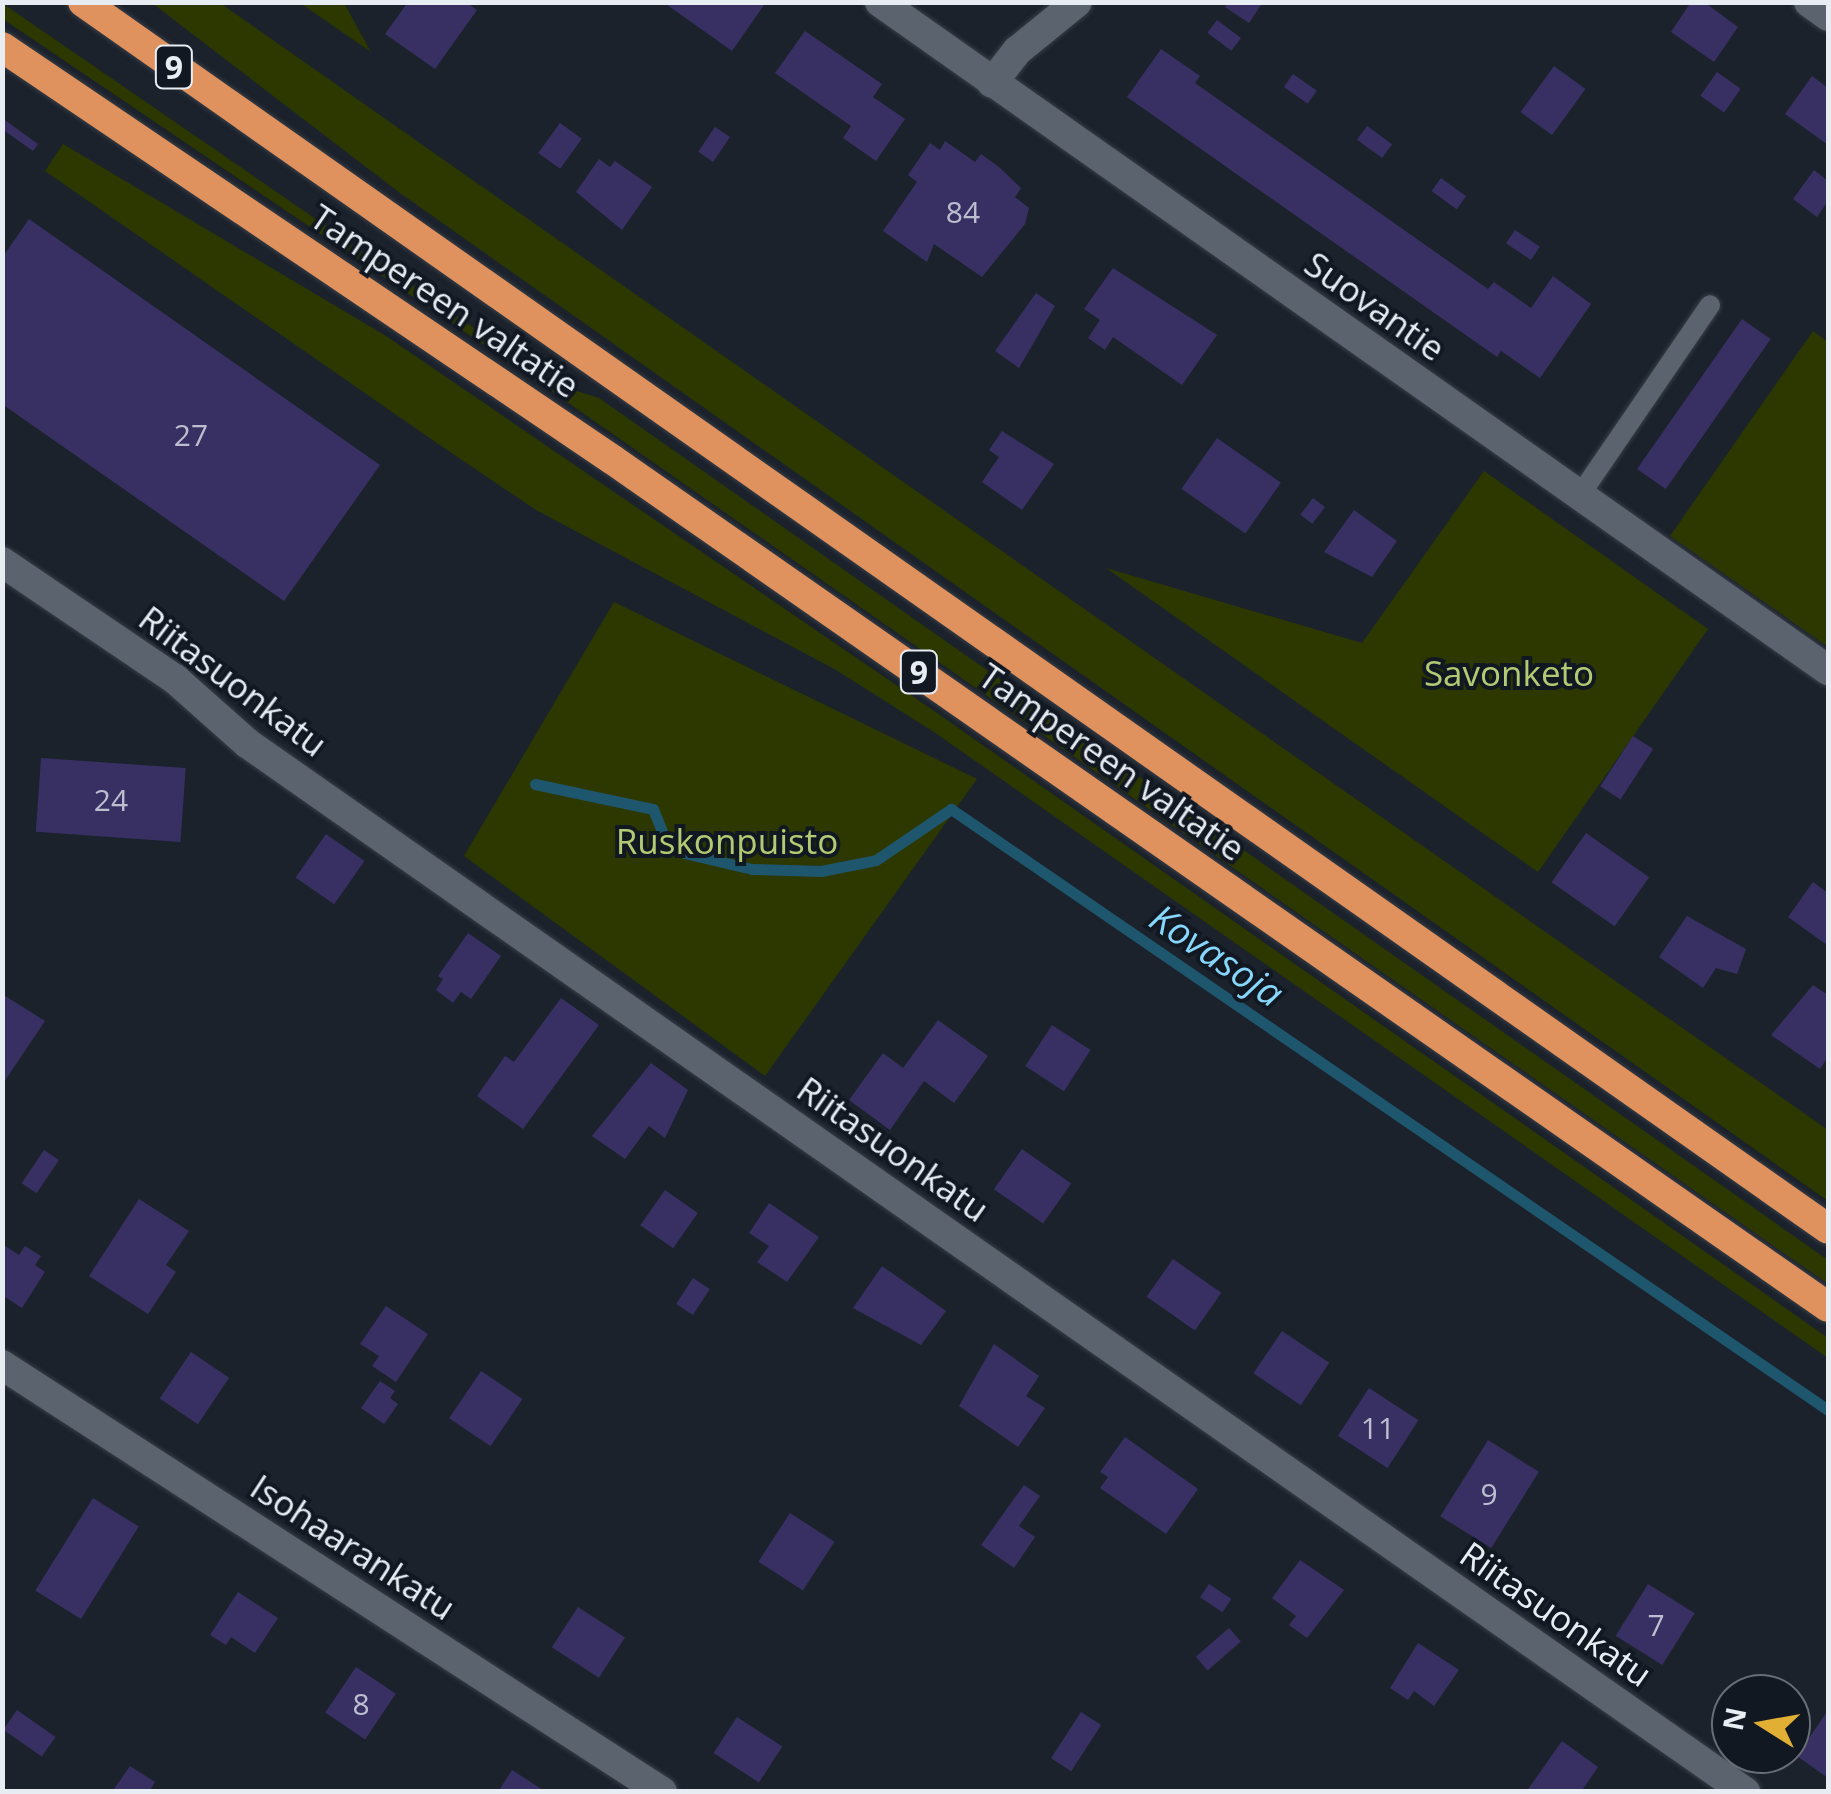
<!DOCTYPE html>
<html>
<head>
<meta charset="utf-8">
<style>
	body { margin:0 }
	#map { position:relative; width:1831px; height:1794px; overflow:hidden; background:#1b222c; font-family:"Open Sans",sans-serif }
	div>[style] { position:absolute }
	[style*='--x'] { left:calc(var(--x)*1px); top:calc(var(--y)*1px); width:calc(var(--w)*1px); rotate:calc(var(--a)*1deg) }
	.green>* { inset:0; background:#2d3800 }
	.stream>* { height:11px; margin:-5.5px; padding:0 5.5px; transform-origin:5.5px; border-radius:5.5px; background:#1e566e }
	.building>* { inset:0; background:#383063; transform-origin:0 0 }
	.roads { filter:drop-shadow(0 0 2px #383d45) drop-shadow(0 0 2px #383d45) }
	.lane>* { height:20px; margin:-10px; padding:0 10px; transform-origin:10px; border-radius:10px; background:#5b636f }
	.street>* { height:30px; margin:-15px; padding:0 15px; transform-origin:15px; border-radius:15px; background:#5b636f }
	.highway>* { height:30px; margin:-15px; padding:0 15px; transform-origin:15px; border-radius:15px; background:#df925d }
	span { translate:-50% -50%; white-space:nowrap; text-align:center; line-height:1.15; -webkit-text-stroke:8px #121822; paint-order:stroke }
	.number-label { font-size:30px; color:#bcbed0 }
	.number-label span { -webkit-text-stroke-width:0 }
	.shield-label span { padding:2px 8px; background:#121822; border:2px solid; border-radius:8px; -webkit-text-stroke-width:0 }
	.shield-label { font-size:32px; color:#e8edf4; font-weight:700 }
	.street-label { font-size:35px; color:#e8edf4 }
	.park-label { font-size:35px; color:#b2ca72 }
	.water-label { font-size:38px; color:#87d6fb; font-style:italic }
	.frame { position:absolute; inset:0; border:5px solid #e8edf4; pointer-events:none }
	.north { position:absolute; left:1711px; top:1674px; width:100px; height:100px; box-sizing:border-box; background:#121822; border:2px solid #686d76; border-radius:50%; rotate:281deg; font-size:28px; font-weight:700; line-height:40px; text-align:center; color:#e8edf4 }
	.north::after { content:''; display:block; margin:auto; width:35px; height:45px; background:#e1af34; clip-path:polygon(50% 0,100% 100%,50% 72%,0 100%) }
</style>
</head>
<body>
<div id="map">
	<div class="green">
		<i style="clip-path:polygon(2px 3px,557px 385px,599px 398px,1828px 1260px,1828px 1284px,527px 374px,3px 19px)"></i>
		<i style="clip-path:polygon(152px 3px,220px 3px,1828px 1130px,1828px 1201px,400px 193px)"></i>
		<i style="clip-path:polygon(300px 3px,344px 3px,371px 52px)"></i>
		<i style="clip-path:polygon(63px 144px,386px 336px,940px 715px,1828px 1338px,1828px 1358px,934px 732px,836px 670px,536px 510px,431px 439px,45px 171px)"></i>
		<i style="clip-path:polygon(1813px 331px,1828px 342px,1828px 647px,1670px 536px)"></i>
		<i style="clip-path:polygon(1484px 471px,1708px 629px,1538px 872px,1106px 568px,1362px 643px)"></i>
		<i style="clip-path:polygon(614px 602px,977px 779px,765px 1076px,464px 856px)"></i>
	</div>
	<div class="stream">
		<i style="--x:535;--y:784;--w:121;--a:12"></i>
		<i style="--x:653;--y:809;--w:31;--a:68"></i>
		<i style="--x:665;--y:838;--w:24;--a:38"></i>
		<i style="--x:684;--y:853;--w:70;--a:13.2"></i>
		<i style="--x:752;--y:869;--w:69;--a:1.7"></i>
		<i style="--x:821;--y:871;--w:56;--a:-11.3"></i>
		<i style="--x:876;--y:860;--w:91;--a:-34.2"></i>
		<i style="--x:951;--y:809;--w:1063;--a:34.42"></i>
	</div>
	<div class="building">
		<i style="clip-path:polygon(408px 2px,466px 2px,477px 10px,435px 69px,385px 34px)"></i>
		<i style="clip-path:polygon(663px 2px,766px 2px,732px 51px)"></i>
		<i style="clip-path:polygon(1228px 2px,1263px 2px,1249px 23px,1225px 7px)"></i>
		<i style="clip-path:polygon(1691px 2px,1704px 2px,1738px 27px,1714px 62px,1671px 32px)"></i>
		<i style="left:1217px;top:20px;width:30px;height:16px;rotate:37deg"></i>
		<i style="clip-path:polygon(805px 31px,882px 84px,873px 97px,905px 119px,876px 161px,843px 138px,851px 126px,775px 73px)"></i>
		<i style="clip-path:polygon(1161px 49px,1200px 76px,1195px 83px,1488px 289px,1494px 282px,1531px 308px,1553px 276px,1591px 304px,1540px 378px,1501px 351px,1497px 357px,1127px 97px)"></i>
		<i style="left:1554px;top:66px;width:39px;height:57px;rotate:36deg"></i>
		<i style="left:1717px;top:72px;width:29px;height:29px;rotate:35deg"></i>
		<i style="left:1293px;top:74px;width:29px;height:16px;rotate:35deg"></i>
		<i style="clip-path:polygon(1812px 76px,1828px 88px,1828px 145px,1785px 114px)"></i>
		<i style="clip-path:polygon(2px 118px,38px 144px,33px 151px,2px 129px)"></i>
		<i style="left:560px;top:123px;width:27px;height:37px;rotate:36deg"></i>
		<i style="left:1367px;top:126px;width:31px;height:17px;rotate:36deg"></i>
		<i style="left:715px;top:127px;width:18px;height:30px;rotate:34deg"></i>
		<i style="clip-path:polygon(945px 141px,975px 162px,981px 154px,999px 167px,1021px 188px,1015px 197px,1029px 208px,1025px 224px,982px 277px,934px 244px,927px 262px,883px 231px,917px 182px,908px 175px,930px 143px,940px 150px)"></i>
		<i style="clip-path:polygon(599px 159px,610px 167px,615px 161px,652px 187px,622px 230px,576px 192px)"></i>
		<i style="clip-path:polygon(1814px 170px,1828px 181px,1828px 201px,1817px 217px,1793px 199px)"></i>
		<i style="left:1441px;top:178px;width:31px;height:16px;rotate:36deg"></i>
		<i style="clip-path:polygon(29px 219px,380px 465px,284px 601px,2px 404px,2px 258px)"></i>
		<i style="left:1515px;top:230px;width:30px;height:16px;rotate:34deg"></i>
		<i style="clip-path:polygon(1113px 268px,1217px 335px,1182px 385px,1113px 337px,1105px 350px,1088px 338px,1100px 320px,1084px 309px)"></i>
		<i style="clip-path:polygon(1036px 293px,1055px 306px,1019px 368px,995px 351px)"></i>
		<i style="left:1742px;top:319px;width:35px;height:183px;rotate:35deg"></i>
		<i style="clip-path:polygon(1002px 431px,1054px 464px,1022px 510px,982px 482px,999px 457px,989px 450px)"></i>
		<i style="left:1217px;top:438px;width:78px;height:62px;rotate:35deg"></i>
		<i style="left:1313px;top:498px;width:15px;height:21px;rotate:37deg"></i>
		<i style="clip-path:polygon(1354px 510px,1397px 541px,1372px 577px,1324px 552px)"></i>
		<i style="left:1633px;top:736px;width:24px;height:60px;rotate:33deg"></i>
		<i style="left:41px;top:758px;width:145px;height:74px;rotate:4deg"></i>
		<i style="left:1586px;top:833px;width:77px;height:60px;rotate:35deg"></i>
		<i style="left:326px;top:834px;width:47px;height:53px;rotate:35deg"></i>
		<i style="clip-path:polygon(1813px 882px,1828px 893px,1827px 945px,1788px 917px)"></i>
		<i style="clip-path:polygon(1687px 916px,1746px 949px,1737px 974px,1716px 968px,1703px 988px,1659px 957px)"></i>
		<i style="clip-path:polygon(468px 933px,501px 956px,471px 999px,461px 992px,453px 1003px,436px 990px,443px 979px,438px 976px)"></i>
		<i style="clip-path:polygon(1813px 985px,1828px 995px,1828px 1057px,1820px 1069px,1771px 1035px)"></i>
		<i style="clip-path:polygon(2px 994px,45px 1021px,2px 1085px)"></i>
		<i style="clip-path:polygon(561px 998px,599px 1025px,523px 1129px,477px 1096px,505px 1056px,514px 1062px)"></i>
		<i style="clip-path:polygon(938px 1020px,988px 1056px,954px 1103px,924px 1081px,890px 1130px,849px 1100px,883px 1053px,903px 1068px)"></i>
		<i style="left:1052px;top:1025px;width:46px;height:49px;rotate:33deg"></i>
		<i style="clip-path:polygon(651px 1063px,688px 1090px,665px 1138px,649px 1126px,625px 1159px,592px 1136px)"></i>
		<i style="left:1022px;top:1149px;width:60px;height:49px;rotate:35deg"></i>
		<i style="left:44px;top:1150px;width:18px;height:40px;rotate:34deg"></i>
		<i style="left:665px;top:1190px;width:40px;height:43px;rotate:35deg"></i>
		<i style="clip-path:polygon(139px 1199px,189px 1231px,166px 1265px,176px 1272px,148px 1314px,89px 1276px)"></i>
		<i style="clip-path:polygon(769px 1203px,819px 1237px,787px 1282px,757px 1262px,769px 1246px,749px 1233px)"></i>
		<i style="clip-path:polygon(2px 1244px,19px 1255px,25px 1246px,41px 1256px,35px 1265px,45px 1272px,22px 1308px,2px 1295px)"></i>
		<i style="left:1173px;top:1259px;width:59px;height:46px;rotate:35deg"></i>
		<i style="clip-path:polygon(882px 1266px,946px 1311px,921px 1345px,853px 1308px)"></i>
		<i style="left:693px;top:1278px;width:20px;height:31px;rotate:33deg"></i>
		<i style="clip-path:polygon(386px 1306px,428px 1334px,396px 1382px,372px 1366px,379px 1356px,360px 1344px)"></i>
		<i style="left:1282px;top:1331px;width:57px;height:51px;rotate:34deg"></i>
		<i style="clip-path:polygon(994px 1344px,1039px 1376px,1026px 1396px,1045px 1408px,1018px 1447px,959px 1406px)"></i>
		<i style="left:191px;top:1352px;width:46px;height:56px;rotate:34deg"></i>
		<i style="left:481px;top:1371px;width:50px;height:57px;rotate:34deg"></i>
		<i style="clip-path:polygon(380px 1381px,395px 1391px,390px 1398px,398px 1404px,384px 1424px,361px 1408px)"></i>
		<i style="left:1369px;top:1388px;width:59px;height:57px;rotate:33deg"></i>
		<i style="clip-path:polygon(1125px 1437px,1198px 1489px,1166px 1534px,1100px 1488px,1108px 1477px,1100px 1472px)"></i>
		<i style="left:1488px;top:1440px;width:60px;height:90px;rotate:32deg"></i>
		<i style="clip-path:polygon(1024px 1485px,1040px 1496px,1019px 1526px,1035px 1537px,1014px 1568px,981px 1545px)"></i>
		<i style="left:93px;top:1498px;width:54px;height:109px;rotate:32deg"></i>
		<i style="left:790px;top:1513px;width:53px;height:58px;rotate:33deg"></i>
		<i style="clip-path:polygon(1300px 1560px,1344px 1590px,1307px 1638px,1289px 1625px,1296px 1616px,1272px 1598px)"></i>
		<i style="left:1209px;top:1584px;width:27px;height:16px;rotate:34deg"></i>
		<i style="left:1648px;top:1584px;width:55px;height:61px;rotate:32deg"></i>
		<i style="clip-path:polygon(238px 1592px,278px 1618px,255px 1653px,231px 1637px,226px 1645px,210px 1635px)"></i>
		<i style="left:578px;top:1607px;width:56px;height:48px;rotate:33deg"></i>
		<i style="left:1229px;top:1628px;width:18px;height:44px;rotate:49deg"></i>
		<i style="clip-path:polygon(1418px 1643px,1459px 1670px,1434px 1706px,1414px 1691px,1408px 1700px,1390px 1688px)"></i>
		<i style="left:356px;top:1667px;width:48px;height:55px;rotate:34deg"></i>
		<i style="left:17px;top:1710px;width:47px;height:24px;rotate:35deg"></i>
		<i style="clip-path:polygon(1828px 1710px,1828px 1778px,1797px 1756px)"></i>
		<i style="left:1081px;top:1712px;width:24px;height:55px;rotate:33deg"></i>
		<i style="left:737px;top:1717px;width:54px;height:43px;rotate:33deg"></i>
		<i style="clip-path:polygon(1562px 1741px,1598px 1767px,1581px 1792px,1526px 1792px)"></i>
		<i style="clip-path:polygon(130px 1766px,155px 1782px,149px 1792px,112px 1792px)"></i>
		<i style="clip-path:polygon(512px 1770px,546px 1792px,498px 1792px)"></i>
	</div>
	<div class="roads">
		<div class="lane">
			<i style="--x:1580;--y:495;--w:230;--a:-55.6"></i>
		</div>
		<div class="street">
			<i style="--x:880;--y:2;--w:1160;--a:35.17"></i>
			<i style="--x:1809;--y:2;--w:24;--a:36"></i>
			<i style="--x:992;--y:83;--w:41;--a:-52"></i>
			<i style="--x:1017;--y:51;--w:77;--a:-39.2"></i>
			<i style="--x:2;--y:562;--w:209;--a:34.1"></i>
			<i style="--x:175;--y:679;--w:96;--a:41.6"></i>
			<i style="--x:247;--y:743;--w:1829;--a:35"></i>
			<i style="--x:2;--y:1365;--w:786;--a:32.9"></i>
		</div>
		<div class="highway">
			<i style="--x:83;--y:2;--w:2133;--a:35.11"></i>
			<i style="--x:2;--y:47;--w:737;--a:34.06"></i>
			<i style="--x:613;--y:460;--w:1481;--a:34.88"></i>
		</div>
	</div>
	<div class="number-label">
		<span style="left:963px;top:212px">84</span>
		<span style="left:191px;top:435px">27</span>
		<span style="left:111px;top:800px">24</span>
		<span style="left:1378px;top:1428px">11</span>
		<span style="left:1489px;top:1494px">9</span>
		<span style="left:1656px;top:1625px">7</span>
		<span style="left:361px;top:1704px">8</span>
	</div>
	<div class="shield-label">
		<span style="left:174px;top:67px">9</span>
		<span style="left:919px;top:672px">9</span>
	</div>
	<div class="street-label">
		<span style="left:445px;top:301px;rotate:34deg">Tampereen valtatie</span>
		<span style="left:1375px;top:306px;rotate:35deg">Suovantie</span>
		<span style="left:233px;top:681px;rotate:37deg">Riitasuonkatu</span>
		<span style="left:1112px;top:762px;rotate:35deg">Tampereen valtatie</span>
		<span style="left:893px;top:1149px;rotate:35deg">Riitasuonkatu</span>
		<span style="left:353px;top:1547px;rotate:33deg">Isohaarankatu</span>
		<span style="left:1556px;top:1614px;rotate:35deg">Riitasuonkatu</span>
	</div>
	<div class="park-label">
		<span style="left:1509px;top:673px">Savonketo</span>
		<span style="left:727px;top:841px">Ruskonpuisto</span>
	</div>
	<div class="water-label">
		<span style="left:1217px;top:955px;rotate:34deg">Kovasoja</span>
	</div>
	<div class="frame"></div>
	<div class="north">N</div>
</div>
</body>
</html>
